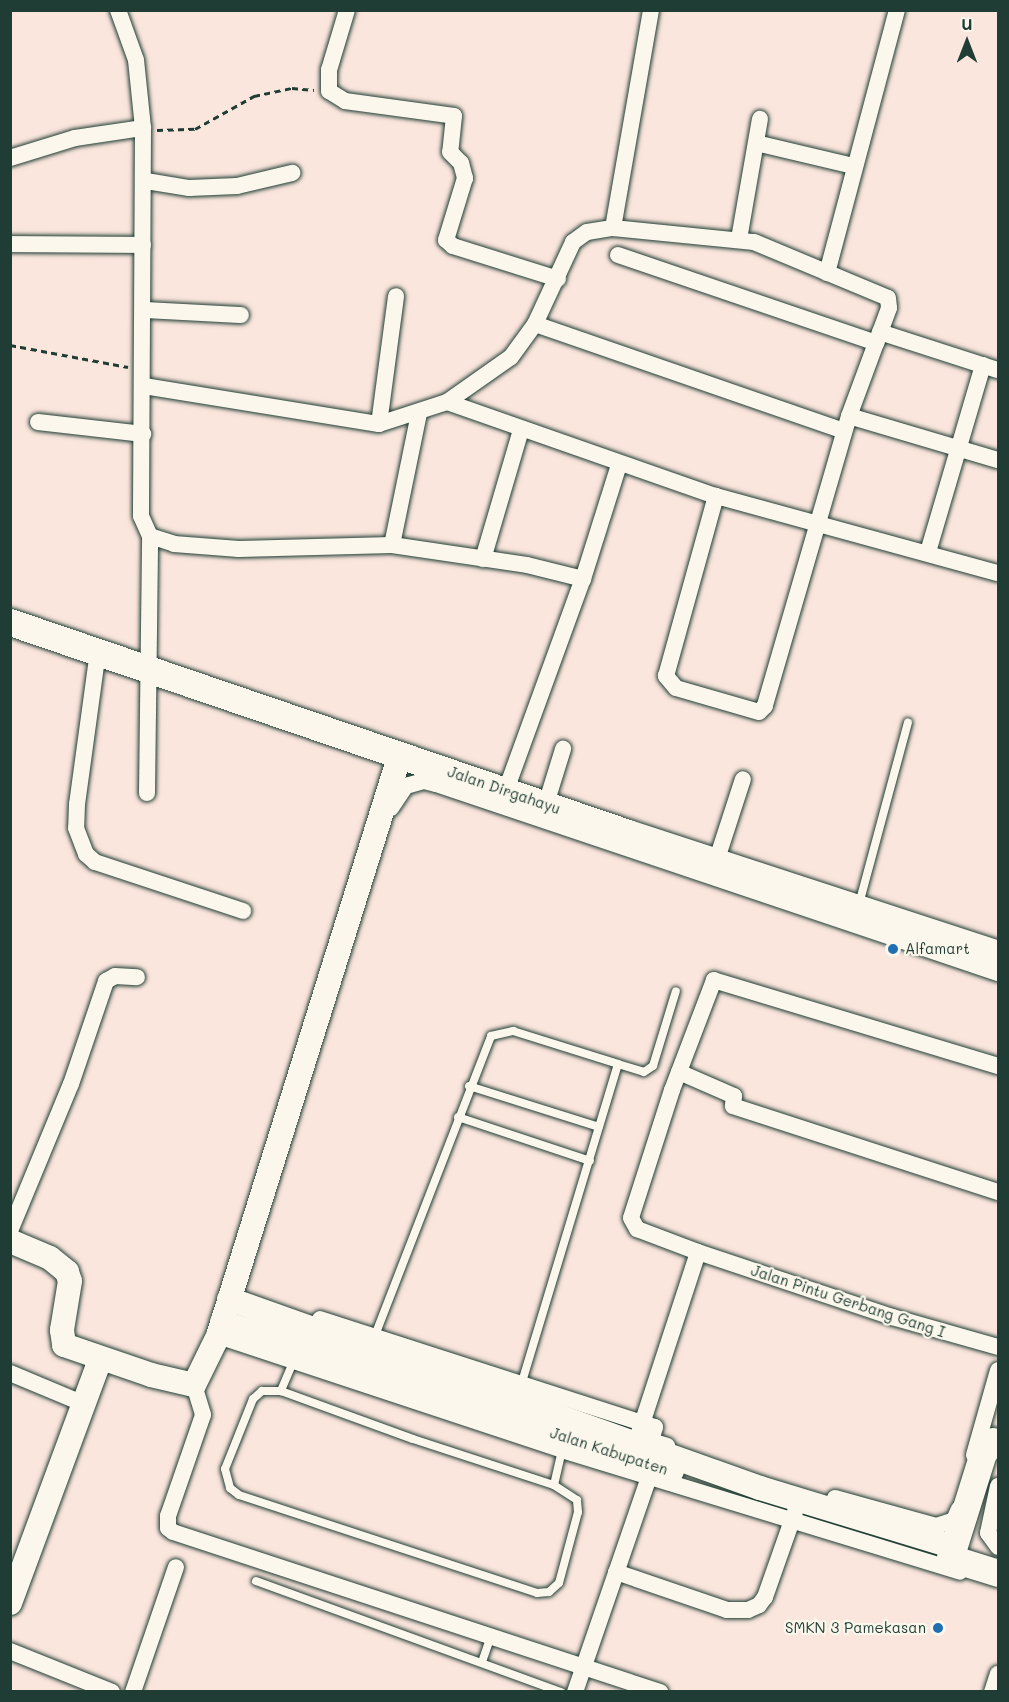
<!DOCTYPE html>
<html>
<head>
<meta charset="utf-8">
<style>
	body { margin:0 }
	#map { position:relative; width:1009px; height:1702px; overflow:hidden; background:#fbe6dd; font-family:Mali,sans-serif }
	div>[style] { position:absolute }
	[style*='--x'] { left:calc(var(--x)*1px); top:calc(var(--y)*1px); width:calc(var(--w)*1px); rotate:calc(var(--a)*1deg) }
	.path>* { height:3px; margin-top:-1.5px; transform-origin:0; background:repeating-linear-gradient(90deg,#1f3d34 0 6px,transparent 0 10.5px) }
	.roads { filter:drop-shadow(0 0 2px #1f3d34) drop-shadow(0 0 2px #1f3d34) }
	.lane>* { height:8px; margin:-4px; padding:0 4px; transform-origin:4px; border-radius:4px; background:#fbf7ec }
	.street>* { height:16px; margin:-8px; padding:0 8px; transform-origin:8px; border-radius:8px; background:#fbf7ec }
	.secondary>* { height:24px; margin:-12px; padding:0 12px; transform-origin:12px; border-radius:12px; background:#fbf7ec }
	.primary>* { height:27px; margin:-13.5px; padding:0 13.5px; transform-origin:13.5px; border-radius:13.5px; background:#fbf7ec }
	.dots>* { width:16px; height:16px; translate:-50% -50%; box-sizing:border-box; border:3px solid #fbf7ec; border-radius:50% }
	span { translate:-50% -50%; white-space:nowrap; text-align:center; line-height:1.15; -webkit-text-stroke:4.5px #fbf7ec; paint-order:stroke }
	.street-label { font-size:15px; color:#1f3d34 }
	.poi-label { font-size:15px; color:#1f3d34 }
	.left { translate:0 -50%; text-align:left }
	.right { translate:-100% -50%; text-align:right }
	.frame { position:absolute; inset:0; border:12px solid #1f3d34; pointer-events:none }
	.north { position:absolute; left:937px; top:12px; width:60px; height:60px; -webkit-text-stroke:4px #fbf7ec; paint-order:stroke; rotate:0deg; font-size:16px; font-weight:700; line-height:24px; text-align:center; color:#1f3d34 }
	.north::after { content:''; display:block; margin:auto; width:21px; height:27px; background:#1f3d34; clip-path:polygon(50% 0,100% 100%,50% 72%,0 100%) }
</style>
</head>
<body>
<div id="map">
	<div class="path">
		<i style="--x:157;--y:130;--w:38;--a:-2"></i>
		<i style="--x:195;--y:129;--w:68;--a:-29.2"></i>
		<i style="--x:254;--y:96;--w:39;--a:-12"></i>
		<i style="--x:292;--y:88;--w:22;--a:5"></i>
		<i style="--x:10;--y:345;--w:120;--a:10.6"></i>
	</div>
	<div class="roads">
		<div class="lane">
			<i style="--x:859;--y:904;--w:188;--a:-74.9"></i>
			<i style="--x:618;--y:1064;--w:27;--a:17"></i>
			<i style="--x:644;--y:1072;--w:11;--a:-34"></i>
			<i style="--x:653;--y:1066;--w:78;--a:-73"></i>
			<i style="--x:469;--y:1086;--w:136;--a:17.5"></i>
			<i style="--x:458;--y:1117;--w:139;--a:18.4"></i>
			<i style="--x:374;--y:1338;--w:324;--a:-68.8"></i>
			<i style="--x:491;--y:1036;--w:23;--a:-13"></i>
			<i style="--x:513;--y:1031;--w:110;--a:17.4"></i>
			<i style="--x:618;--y:1064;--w:336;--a:106.8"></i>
			<i style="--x:294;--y:1360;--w:34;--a:113"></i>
			<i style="--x:281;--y:1391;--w:140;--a:20"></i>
			<i style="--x:413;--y:1439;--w:148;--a:18.1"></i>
			<i style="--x:554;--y:1485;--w:37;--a:-77"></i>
			<i style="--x:281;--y:1391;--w:19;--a:180"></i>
			<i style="--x:262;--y:1391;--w:12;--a:138"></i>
			<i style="--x:253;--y:1399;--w:75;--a:111.8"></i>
			<i style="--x:225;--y:1469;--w:20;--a:75"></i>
			<i style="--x:230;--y:1488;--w:11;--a:38"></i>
			<i style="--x:239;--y:1495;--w:314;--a:18.2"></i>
			<i style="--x:537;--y:1593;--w:12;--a:-5"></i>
			<i style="--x:549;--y:1592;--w:13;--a:-42"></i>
			<i style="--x:559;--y:1583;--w:73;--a:-75"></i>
			<i style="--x:578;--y:1512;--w:12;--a:-95"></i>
			<i style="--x:577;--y:1500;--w:27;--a:-147"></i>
			<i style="--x:256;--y:1581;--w:325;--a:20"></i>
			<i style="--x:482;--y:1662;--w:28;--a:-71"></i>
		</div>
		<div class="street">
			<i style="--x:118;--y:10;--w:53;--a:70.2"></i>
			<i style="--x:136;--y:60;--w:68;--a:84.1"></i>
			<i style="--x:143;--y:128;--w:388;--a:90.3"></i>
			<i style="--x:141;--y:516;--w:22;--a:66"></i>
			<i style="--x:150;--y:536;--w:25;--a:18"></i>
			<i style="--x:174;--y:544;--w:65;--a:4.4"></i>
			<i style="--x:239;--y:549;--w:153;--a:-1.5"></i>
			<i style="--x:392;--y:545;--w:136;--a:8.4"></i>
			<i style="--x:527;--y:565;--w:58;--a:14"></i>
			<i style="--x:347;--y:10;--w:63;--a:106.7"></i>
			<i style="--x:329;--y:70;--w:21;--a:90"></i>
			<i style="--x:329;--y:91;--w:19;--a:32"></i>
			<i style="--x:345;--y:101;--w:110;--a:7.8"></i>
			<i style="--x:454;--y:116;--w:36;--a:96"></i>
			<i style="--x:450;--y:152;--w:16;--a:45"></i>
			<i style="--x:461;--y:163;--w:16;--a:75"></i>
			<i style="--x:465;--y:178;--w:65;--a:107"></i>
			<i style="--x:446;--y:240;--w:9;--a:41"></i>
			<i style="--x:453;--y:246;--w:110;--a:17.4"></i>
			<i style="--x:756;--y:143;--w:100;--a:13.3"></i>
			<i style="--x:10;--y:158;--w:68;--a:-17.1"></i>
			<i style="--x:75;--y:138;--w:69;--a:-8.4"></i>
			<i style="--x:146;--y:181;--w:44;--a:9.2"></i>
			<i style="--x:189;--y:188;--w:48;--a:-2.4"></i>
			<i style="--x:237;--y:186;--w:57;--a:-13.3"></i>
			<i style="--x:613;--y:228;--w:221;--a:-80.1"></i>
			<i style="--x:739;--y:239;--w:122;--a:-80.1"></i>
			<i style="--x:10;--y:244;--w:133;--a:0.4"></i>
			<i style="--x:618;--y:255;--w:273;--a:18.8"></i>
			<i style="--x:827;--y:273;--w:272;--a:-75.1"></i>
			<i style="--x:144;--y:310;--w:97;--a:3"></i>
			<i style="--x:535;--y:324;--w:90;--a:-65.1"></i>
			<i style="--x:573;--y:242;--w:17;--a:-36"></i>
			<i style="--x:587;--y:232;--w:26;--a:-9"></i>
			<i style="--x:613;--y:228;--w:142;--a:5.7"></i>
			<i style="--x:754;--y:242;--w:145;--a:22.7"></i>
			<i style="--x:888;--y:298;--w:10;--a:84"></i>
			<i style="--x:889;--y:308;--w:115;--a:110.3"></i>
			<i style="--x:849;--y:416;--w:302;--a:106.2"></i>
			<i style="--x:765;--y:706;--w:8;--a:135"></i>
			<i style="--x:759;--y:712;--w:86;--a:-163.9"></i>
			<i style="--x:676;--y:688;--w:16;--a:-130"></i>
			<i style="--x:666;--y:676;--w:187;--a:-74.5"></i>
			<i style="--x:880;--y:332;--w:124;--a:17.9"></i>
			<i style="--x:144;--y:386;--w:238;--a:9.2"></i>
			<i style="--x:379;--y:424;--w:71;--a:-17.9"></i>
			<i style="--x:447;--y:402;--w:78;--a:-35.1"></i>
			<i style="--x:511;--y:357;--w:41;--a:-54"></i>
			<i style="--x:535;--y:324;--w:327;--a:19.1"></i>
			<i style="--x:447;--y:402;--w:285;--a:19.3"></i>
			<i style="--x:716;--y:496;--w:292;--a:15.3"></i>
			<i style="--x:849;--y:416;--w:155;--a:16.5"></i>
			<i style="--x:38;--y:422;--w:106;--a:6.5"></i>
			<i style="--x:379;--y:424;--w:129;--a:-82.4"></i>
			<i style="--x:392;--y:545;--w:135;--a:-78.4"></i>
			<i style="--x:928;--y:552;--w:195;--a:-73.6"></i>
			<i style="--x:483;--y:559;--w:134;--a:-73.6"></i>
			<i style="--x:98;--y:651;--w:154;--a:97.8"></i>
			<i style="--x:77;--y:804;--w:24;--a:92"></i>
			<i style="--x:76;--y:828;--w:28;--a:69"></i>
			<i style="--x:86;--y:854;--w:12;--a:42"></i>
			<i style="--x:95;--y:862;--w:156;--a:18.3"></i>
			<i style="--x:506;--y:790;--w:225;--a:-70"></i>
			<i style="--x:583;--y:579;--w:120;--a:-72.5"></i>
			<i style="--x:147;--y:793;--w:257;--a:-89.3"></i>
			<i style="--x:546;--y:804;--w:58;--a:-72.8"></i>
			<i style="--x:391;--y:808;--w:27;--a:-56"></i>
			<i style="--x:406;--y:786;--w:19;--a:-16"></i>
			<i style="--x:424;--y:781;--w:12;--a:14"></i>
			<i style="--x:436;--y:784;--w:593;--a:18.59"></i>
			<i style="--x:716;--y:862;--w:87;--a:-72"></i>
			<i style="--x:998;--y:1066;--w:297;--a:-163.2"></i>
			<i style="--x:714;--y:980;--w:118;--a:110.9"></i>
			<i style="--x:672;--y:1090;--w:134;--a:107.8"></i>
			<i style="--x:631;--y:1218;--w:13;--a:61"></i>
			<i style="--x:637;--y:1229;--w:65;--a:20.7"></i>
			<i style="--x:698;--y:1252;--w:205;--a:18.5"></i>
			<i style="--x:892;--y:1317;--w:110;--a:15.8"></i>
			<i style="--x:679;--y:1072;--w:60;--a:23.6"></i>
			<i style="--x:734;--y:1096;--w:10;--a:96"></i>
			<i style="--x:733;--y:1106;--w:279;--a:18"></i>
			<i style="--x:10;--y:1231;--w:159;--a:-67.5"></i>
			<i style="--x:71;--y:1084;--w:109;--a:-71.2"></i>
			<i style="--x:106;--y:981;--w:10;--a:-29"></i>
			<i style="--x:115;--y:976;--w:22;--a:3"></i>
			<i style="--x:320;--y:1319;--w:352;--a:17.9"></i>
			<i style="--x:655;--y:1427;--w:15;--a:106"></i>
			<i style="--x:651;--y:1441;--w:17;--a:17"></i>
			<i style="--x:218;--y:1336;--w:362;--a:18.3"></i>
			<i style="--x:562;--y:1450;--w:416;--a:17"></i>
			<i style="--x:10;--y:1373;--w:80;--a:22.7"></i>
			<i style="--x:194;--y:1385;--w:31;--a:73"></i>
			<i style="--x:203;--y:1415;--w:107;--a:109.1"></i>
			<i style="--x:168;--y:1516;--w:12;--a:90"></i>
			<i style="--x:168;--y:1528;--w:6;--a:39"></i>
			<i style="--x:173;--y:1532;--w:513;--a:18.19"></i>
			<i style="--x:639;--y:1433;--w:190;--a:-71.9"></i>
			<i style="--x:974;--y:1455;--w:88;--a:-74.2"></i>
			<i style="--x:998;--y:1486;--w:48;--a:102"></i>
			<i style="--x:988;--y:1533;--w:17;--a:54"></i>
			<i style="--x:835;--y:1498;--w:105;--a:15.5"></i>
			<i style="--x:936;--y:1526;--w:19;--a:-18"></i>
			<i style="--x:954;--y:1520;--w:12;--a:-66"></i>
			<i style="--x:616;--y:1572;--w:117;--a:18.9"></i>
			<i style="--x:727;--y:1610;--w:21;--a:0"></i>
			<i style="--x:748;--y:1610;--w:12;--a:-24"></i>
			<i style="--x:759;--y:1605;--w:10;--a:-53"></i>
			<i style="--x:765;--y:1597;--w:90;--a:-70.6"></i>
			<i style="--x:10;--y:1651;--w:110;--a:21.9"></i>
			<i style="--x:133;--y:1692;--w:132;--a:-71"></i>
			<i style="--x:575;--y:1692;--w:237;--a:-71"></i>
			<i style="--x:992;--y:1692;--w:19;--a:-72"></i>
		</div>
		<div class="secondary">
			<i style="--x:10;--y:1241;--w:43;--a:23"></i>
			<i style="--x:50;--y:1258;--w:22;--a:39"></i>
			<i style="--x:67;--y:1272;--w:9;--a:72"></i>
			<i style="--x:70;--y:1281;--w:50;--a:99.3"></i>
			<i style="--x:62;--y:1330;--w:15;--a:82"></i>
			<i style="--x:64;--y:1345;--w:92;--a:19"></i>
			<i style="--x:151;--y:1375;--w:44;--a:13.1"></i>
			<i style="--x:194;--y:1385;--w:55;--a:-63.9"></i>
			<i style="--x:218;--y:1336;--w:610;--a:-72.63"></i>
			<i style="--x:229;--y:1299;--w:564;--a:19.59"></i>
			<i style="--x:760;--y:1488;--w:203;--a:16.9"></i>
			<i style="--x:222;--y:1322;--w:474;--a:18.3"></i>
			<i style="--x:10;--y:1603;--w:259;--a:-69.7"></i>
		</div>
		<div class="primary">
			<i style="--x:10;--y:622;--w:653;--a:18.85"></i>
			<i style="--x:628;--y:833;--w:389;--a:18.1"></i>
			<i style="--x:993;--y:1441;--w:16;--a:130"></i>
			<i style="--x:983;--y:1453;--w:110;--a:107.4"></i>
			<i style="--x:950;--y:1558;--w:50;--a:17.4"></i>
		</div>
	</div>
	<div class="dots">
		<i style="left:893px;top:949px;background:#1f6fb2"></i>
		<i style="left:938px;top:1628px;background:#1f6fb2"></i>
	</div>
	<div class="street-label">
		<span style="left:504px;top:790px;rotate:19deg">Jalan Dirgahayu</span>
		<span style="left:848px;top:1301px;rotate:18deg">Jalan Pintu Gerbang Gang I</span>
		<span style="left:609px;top:1451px;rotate:18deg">Jalan Kabupaten</span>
	</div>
	<div class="poi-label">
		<span class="left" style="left:905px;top:949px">Alfamart</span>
		<span class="right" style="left:926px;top:1628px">SMKN 3 Pamekasan</span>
	</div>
	<div class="frame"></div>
	<div class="north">U</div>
</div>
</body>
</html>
